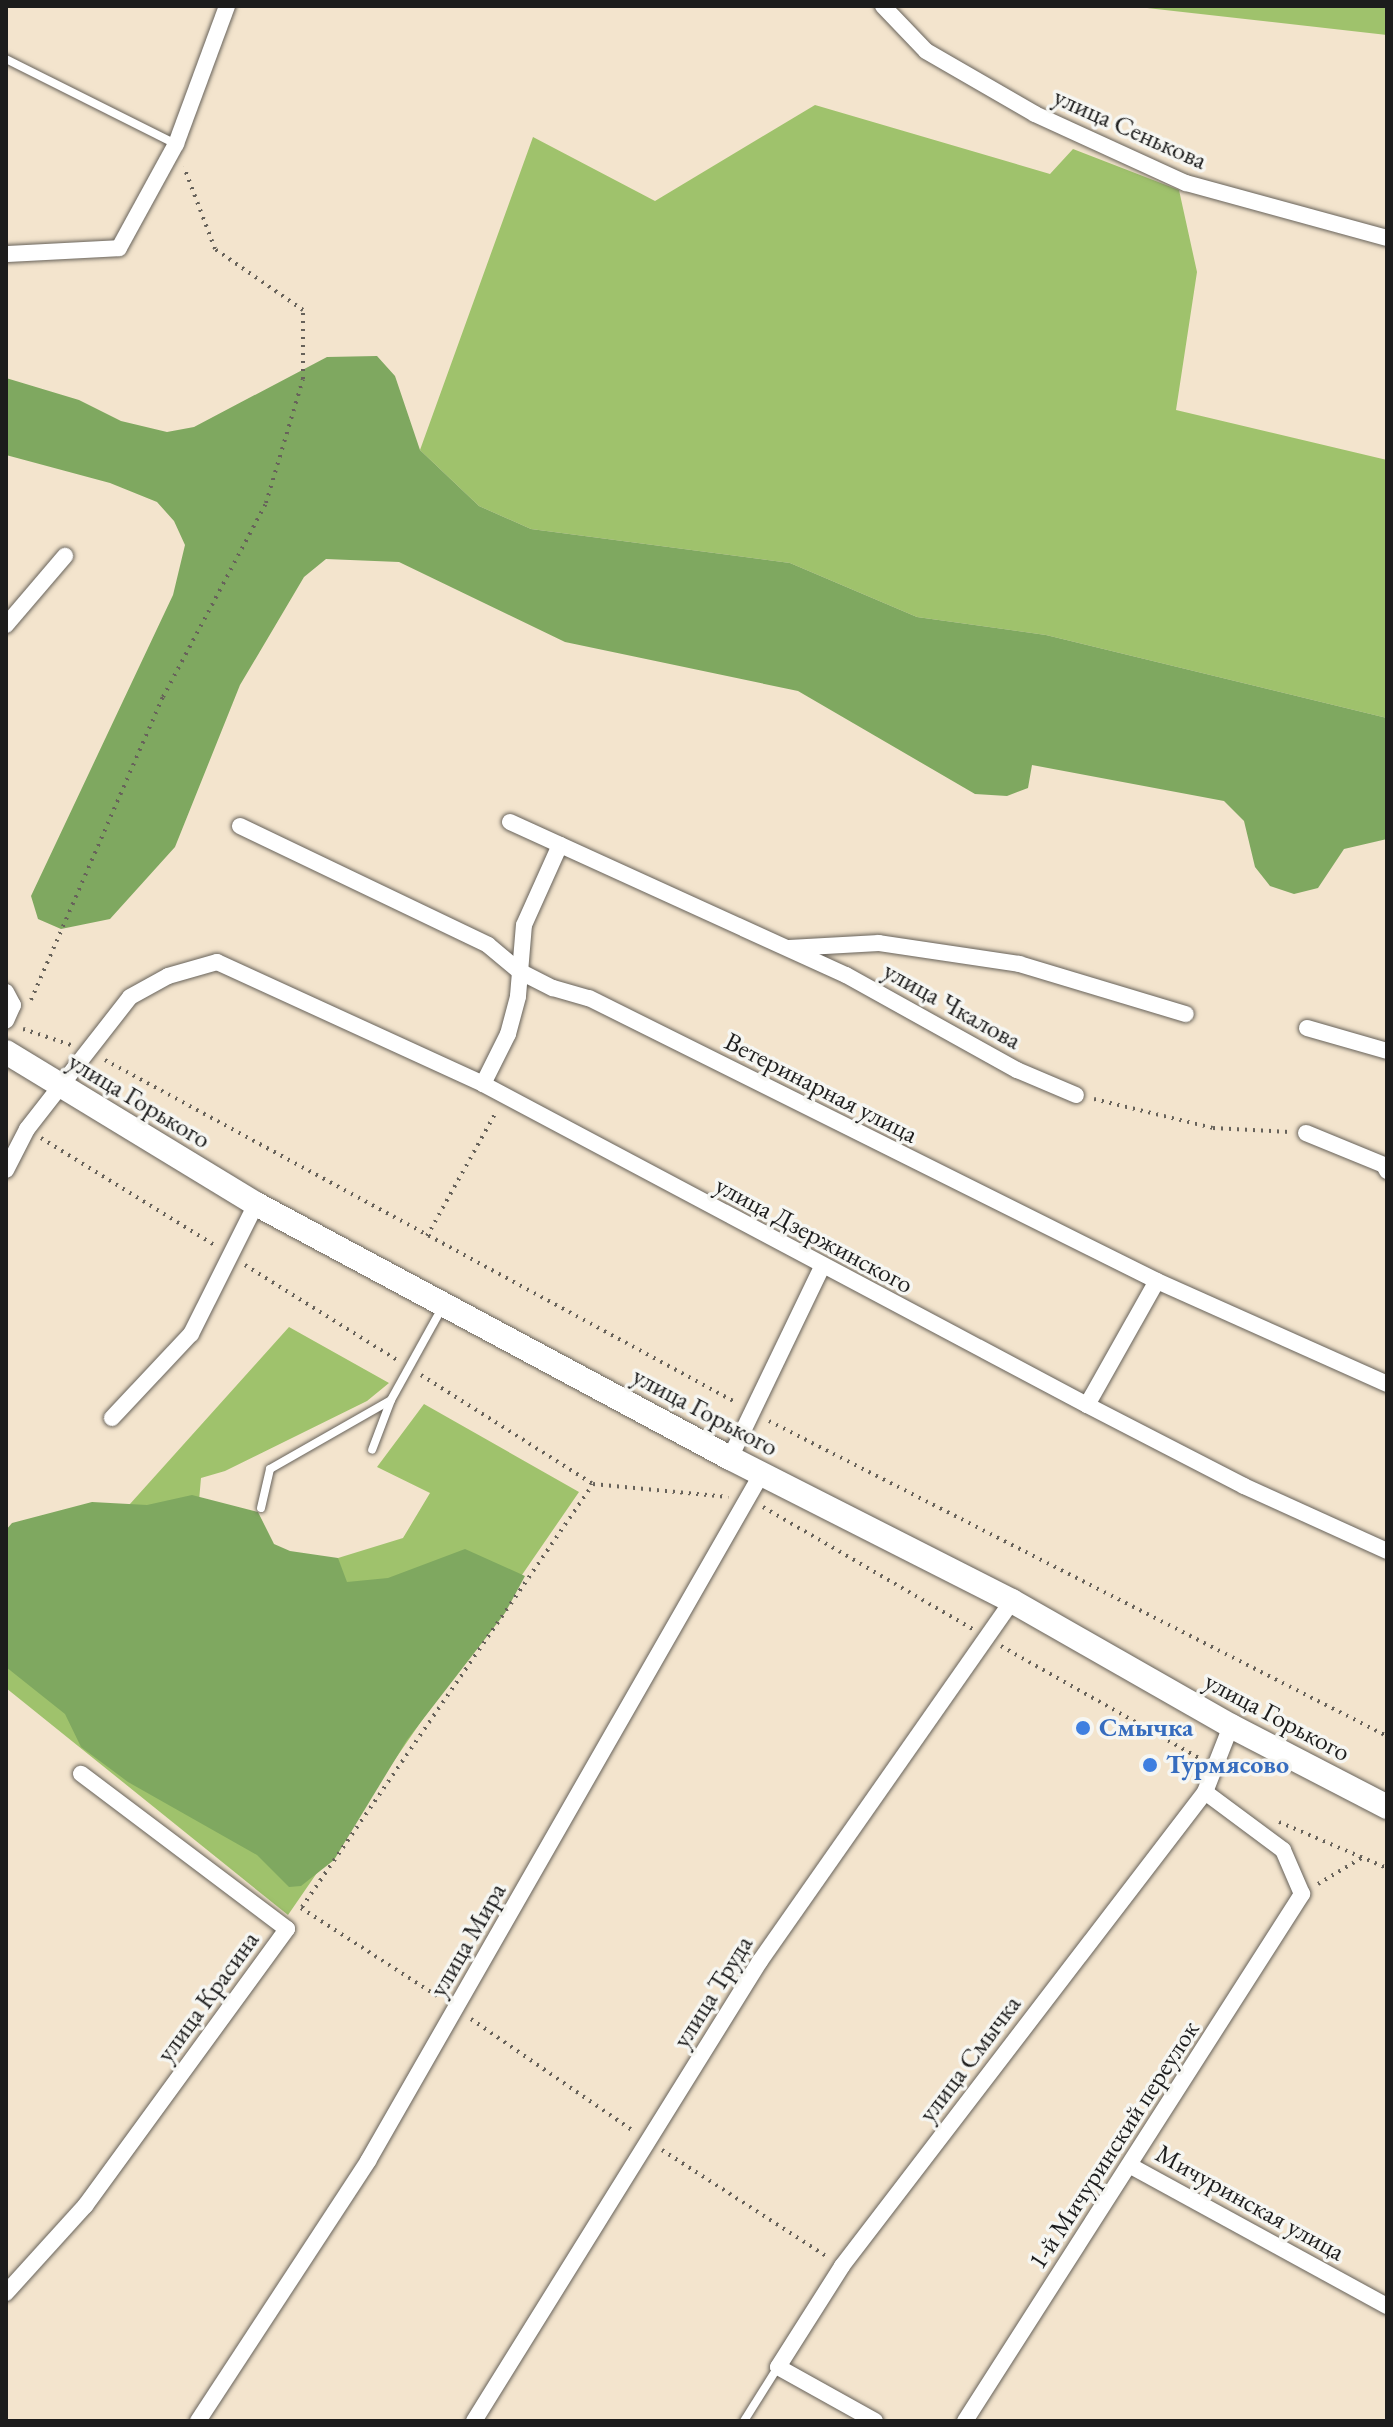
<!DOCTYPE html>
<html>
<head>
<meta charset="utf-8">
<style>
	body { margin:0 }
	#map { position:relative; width:1393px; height:2427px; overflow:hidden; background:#f3e4cd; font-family:"EB Garamond",serif }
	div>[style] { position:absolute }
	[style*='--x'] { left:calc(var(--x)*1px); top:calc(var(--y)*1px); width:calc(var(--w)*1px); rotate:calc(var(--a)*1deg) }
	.green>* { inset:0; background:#9fc26c }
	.forest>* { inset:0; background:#7fa860 }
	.path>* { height:4px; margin-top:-2px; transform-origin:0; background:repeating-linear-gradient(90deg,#67625a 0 2px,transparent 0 8px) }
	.roads { filter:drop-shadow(0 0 2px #67625a) drop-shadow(0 0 2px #67625a) }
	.lane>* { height:8px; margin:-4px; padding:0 4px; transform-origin:4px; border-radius:4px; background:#fff }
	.street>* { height:16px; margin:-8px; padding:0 8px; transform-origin:8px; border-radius:8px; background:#fff }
	.secondary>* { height:24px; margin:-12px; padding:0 12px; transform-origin:12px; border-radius:12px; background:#fff }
	.dots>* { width:22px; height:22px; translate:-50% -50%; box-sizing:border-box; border:4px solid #f6f6f2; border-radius:50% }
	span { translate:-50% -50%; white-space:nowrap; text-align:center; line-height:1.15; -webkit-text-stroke:7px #f6f6f2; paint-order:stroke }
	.street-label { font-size:26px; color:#1c1c1c }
	.shop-label { font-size:26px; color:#366cbe; font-weight:700 }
	.left { translate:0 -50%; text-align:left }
	.frame { position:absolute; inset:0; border:8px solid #1c1c1c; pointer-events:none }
</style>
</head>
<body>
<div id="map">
	<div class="green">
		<i style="clip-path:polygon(1142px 6px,1387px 6px,1387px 35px,1147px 8px)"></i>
		<i style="clip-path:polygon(815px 105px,1050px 174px,1073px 149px,1179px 190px,1197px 272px,1176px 410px,1387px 460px,1387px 718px,1046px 635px,917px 617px,790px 563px,531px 529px,479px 506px,420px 450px,533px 137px,655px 201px)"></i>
		<i style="clip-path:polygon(289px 1327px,389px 1383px,367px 1401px,225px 1471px,201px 1478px,196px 1535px,299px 1570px,403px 1538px,430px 1493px,377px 1467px,424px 1404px,579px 1492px,288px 1915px,6px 1688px,6px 1642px)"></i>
	</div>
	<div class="forest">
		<i style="clip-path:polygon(377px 356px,395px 376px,420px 450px,479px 506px,531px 529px,790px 563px,917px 617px,1046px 635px,1387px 718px,1387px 839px,1344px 849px,1318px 888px,1294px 894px,1270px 886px,1255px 867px,1244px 821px,1224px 801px,1032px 765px,1028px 788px,1007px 796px,975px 794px,798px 691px,565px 642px,399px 562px,326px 559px,304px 577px,240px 685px,175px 847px,110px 919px,61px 929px,38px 919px,31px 896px,173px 595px,185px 545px,174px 521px,157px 502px,110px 483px,6px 455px,6px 378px,79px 400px,121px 421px,167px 432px,194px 427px,327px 357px)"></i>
		<i style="clip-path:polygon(192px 1495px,258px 1512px,274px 1544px,290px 1551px,338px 1558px,347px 1582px,388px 1578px,465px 1549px,525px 1576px,505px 1613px,407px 1740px,334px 1860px,301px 1886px,289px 1887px,257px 1855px,128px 1782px,81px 1747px,65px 1714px,6px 1667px,6px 1530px,12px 1523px,92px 1502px,147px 1505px)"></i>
	</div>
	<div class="path">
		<i style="--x:31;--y:1000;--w:331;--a:-66.5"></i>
		<i style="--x:163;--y:697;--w:220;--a:-62"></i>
		<i style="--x:266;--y:503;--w:129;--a:-73.4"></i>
		<i style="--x:303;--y:379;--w:69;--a:-90"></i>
		<i style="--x:303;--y:310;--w:107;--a:-145.3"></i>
		<i style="--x:215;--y:249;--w:88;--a:-110.7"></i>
		<i style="--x:23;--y:1029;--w:51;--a:18.4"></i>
		<i style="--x:105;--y:1060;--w:719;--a:28.49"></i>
		<i style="--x:1094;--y:1099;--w:122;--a:13.7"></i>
		<i style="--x:1213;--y:1128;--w:77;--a:3"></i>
		<i style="--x:41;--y:1138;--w:203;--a:31.7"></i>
		<i style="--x:427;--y:1236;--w:142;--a:-60.9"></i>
		<i style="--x:245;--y:1265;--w:179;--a:32"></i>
		<i style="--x:421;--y:1375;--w:204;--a:32.4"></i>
		<i style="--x:593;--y:1484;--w:136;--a:5.5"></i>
		<i style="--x:769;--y:1421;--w:694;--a:27.01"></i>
		<i style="--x:763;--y:1507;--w:243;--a:30.2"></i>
		<i style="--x:1001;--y:1646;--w:227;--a:29.5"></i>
		<i style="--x:1279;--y:1822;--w:117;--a:23.1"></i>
		<i style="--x:1318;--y:1884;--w:55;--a:-30.8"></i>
		<i style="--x:302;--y:1907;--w:513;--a:-55.47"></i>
		<i style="--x:301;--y:1908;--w:166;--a:32.9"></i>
		<i style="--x:471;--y:2019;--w:199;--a:34.6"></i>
		<i style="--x:662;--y:2150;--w:195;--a:32.9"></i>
	</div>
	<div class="roads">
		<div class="lane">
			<i style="--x:6;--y:59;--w:190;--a:26.6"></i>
			<i style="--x:391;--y:1400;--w:107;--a:-61"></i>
			<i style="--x:261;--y:1508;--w:40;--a:-77"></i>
			<i style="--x:270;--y:1469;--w:139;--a:-29.7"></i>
			<i style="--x:391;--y:1400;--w:53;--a:110.8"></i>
			<i style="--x:744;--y:2421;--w:64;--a:-57.8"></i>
		</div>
		<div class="street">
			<i style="--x:883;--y:6;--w:62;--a:46.3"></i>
			<i style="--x:926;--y:51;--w:126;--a:30"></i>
			<i style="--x:1035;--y:114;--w:166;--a:24.6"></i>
			<i style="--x:1186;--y:183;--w:208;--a:15.3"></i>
			<i style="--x:6;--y:254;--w:113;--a:-3"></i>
			<i style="--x:119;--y:248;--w:119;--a:-61.3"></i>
			<i style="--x:176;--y:144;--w:147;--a:-69.7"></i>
			<i style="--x:6;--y:625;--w:91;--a:-49.5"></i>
			<i style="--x:510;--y:822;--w:369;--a:24.5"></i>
			<i style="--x:846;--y:975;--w:196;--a:29.1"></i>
			<i style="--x:1017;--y:1070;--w:64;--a:23"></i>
			<i style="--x:240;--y:826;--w:275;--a:25.6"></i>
			<i style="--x:488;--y:945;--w:40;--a:40"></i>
			<i style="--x:519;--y:971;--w:38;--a:27"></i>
			<i style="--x:553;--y:988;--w:37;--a:16"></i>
			<i style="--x:589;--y:998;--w:635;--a:26.48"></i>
			<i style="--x:1157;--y:1281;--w:252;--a:24.1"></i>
			<i style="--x:789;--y:948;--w:90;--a:-3.2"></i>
			<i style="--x:879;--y:943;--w:142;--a:8.5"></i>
			<i style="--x:1019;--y:964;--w:174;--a:16.7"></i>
			<i style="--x:6;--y:992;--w:15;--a:62"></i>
			<i style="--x:13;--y:1005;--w:17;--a:114"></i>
			<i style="--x:1307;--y:1028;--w:83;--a:16"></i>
			<i style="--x:483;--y:1084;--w:56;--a:-63.4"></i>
			<i style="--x:508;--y:1034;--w:39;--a:-75"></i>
			<i style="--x:518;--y:996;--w:71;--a:-85.2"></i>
			<i style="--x:524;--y:925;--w:88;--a:-65.8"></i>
			<i style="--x:1306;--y:1133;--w:84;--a:22.3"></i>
			<i style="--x:1384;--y:1165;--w:7;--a:63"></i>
			<i style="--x:6;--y:1170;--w:46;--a:-62.9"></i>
			<i style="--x:27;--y:1129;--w:167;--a:-52"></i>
			<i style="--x:130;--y:997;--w:43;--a:-28.9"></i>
			<i style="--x:168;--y:976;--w:51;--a:-15.9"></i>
			<i style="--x:217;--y:962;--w:293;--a:24.6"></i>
			<i style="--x:483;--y:1084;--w:684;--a:27.99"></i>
			<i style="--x:1087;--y:1405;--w:177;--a:27.3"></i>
			<i style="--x:1244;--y:1486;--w:157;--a:24.4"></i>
			<i style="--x:1087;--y:1405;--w:142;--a:-60.6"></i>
			<i style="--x:112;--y:1418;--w:115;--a:-46.8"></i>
			<i style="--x:191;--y:1334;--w:145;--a:-63.4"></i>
			<i style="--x:730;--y:1458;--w:212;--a:-64.3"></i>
			<i style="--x:1131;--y:2166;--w:292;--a:28.7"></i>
			<i style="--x:6;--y:2293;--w:118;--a:-47.8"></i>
			<i style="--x:85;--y:2206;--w:343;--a:-53.9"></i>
			<i style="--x:287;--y:1929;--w:258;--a:-143"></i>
			<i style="--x:198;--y:2421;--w:311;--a:-56.8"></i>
			<i style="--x:368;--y:2161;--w:793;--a:-60.2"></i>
			<i style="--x:474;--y:2421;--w:542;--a:-58.13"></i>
			<i style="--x:760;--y:1961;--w:439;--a:-55"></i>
			<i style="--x:875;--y:2421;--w:111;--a:-150.9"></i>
			<i style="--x:778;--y:2367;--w:120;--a:-57.6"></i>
			<i style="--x:842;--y:2266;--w:597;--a:-52.55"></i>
			<i style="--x:1205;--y:1792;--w:71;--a:-68.5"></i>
			<i style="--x:965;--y:2421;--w:626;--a:-57.4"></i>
			<i style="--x:1302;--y:1894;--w:48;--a:-113.4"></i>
			<i style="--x:1283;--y:1850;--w:97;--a:-143.4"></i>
		</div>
		<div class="secondary">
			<i style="--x:6;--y:1052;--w:293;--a:31.3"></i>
			<i style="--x:256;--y:1204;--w:538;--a:28.19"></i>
			<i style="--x:730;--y:1458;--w:316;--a:26.9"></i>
			<i style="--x:1012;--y:1601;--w:252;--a:29.7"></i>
			<i style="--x:1231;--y:1726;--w:176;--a:27.4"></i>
		</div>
	</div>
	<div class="dots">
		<i style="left:1083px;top:1728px;background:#3f7fe0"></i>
		<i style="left:1150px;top:1765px;background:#3f7fe0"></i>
	</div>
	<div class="street-label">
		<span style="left:1130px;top:129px;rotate:24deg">улица Сенькова</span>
		<span style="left:952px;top:1006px;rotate:29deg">улица Чкалова</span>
		<span style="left:821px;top:1088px;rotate:27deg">Ветеринарная улица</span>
		<span style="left:139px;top:1101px;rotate:31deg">улица Горького</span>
		<span style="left:814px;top:1235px;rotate:28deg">улица Дзержинского</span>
		<span style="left:705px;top:1412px;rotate:28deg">улица Горького</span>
		<span style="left:1277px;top:1717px;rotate:28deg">улица Горького</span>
		<span style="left:468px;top:1940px;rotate:-60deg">улица Мира</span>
		<span style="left:713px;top:1992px;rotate:-58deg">улица Труда</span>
		<span style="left:208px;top:1997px;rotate:-54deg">улица Красина</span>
		<span style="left:970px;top:2059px;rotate:-53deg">улица Смычка</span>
		<span style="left:1114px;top:2145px;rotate:-57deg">1-й Мичуринский переулок</span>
		<span style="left:1250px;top:2203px;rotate:29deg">Мичуринская улица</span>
	</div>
	<div class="shop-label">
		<span class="left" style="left:1099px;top:1728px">Смычка</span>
		<span class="left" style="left:1166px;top:1765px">Турмясово</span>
	</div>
	<div class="frame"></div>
</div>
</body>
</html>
